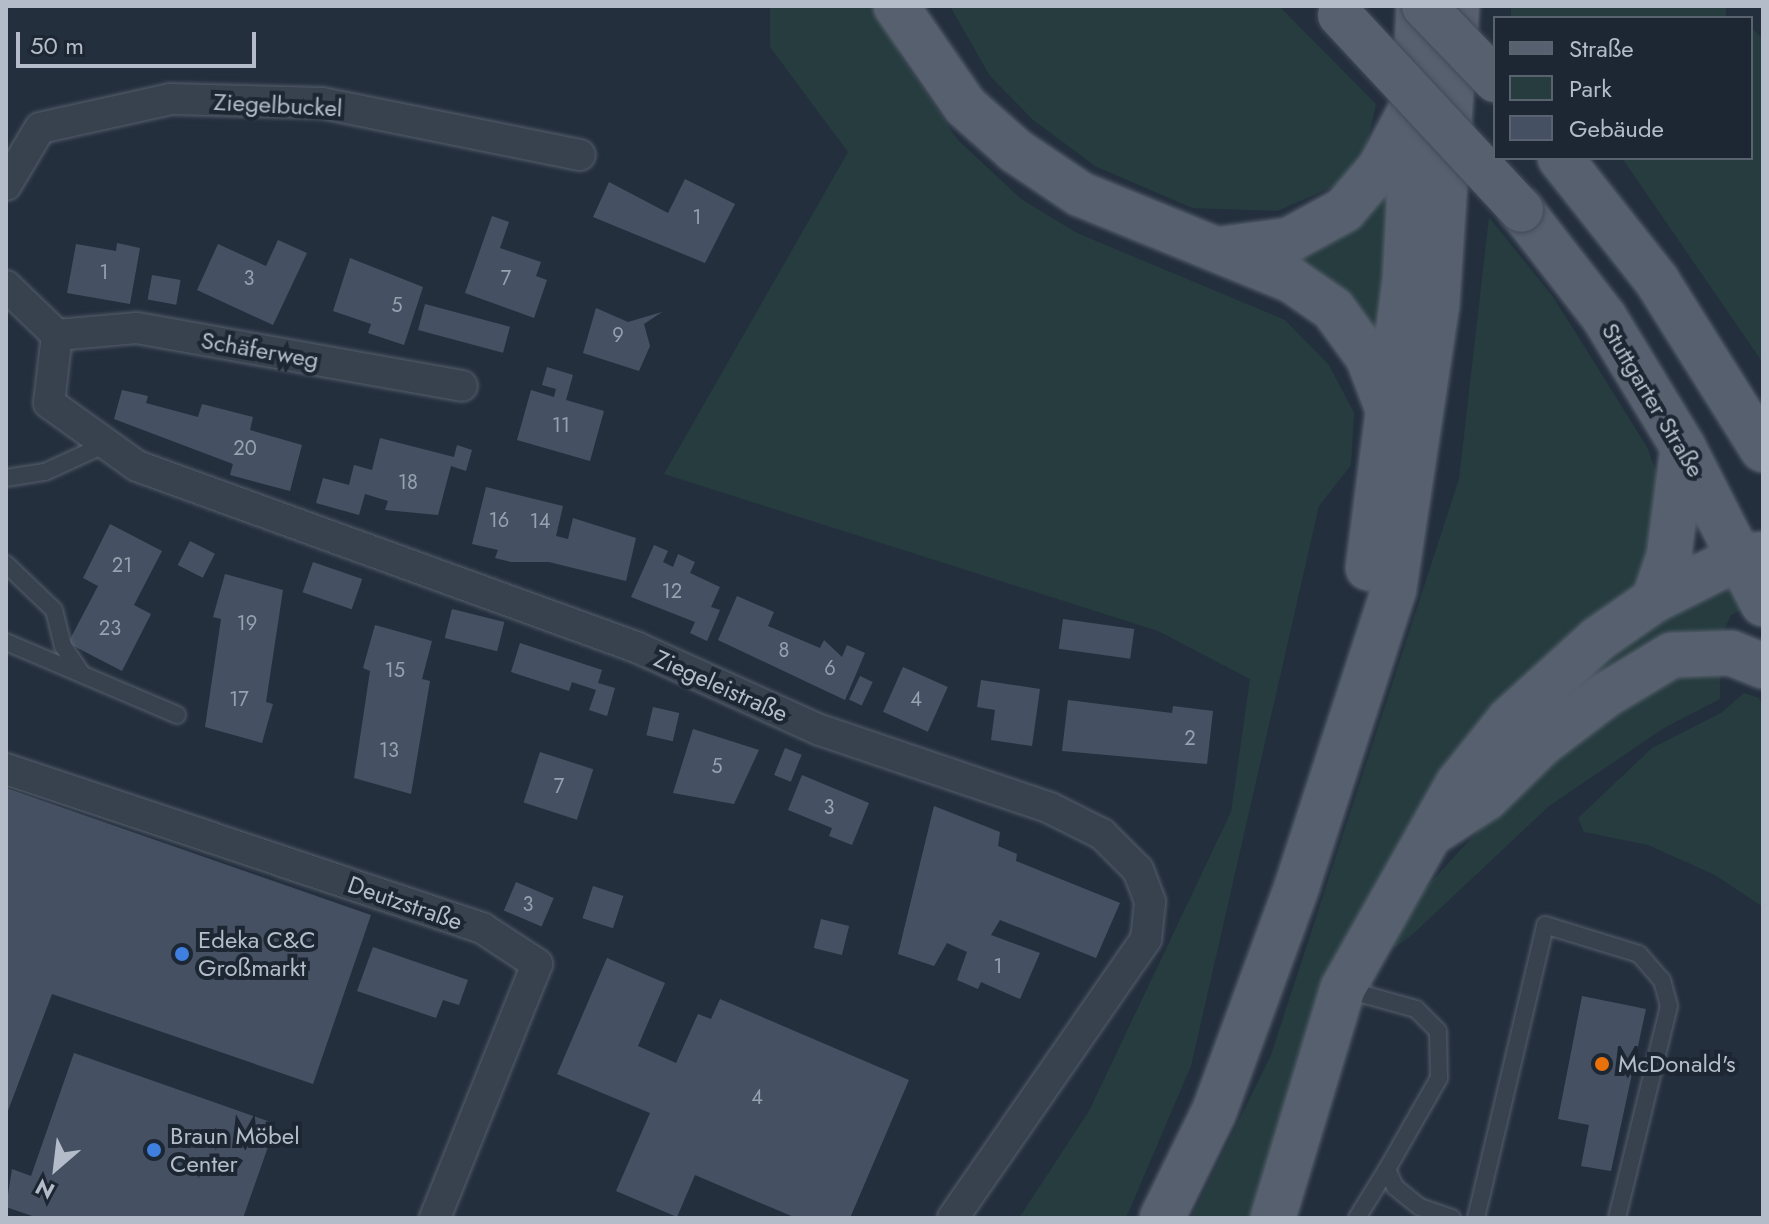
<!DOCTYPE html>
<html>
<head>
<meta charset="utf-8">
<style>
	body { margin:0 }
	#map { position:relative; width:1769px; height:1224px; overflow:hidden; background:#242f3e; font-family:Jost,sans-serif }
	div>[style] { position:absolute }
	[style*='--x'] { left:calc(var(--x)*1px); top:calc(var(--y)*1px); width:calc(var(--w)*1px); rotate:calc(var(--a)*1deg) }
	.green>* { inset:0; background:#263c3f; transform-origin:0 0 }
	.building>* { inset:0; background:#455162; transform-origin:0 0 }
	.roads { filter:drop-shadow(0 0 2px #565f6c) drop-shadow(0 0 2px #565f6c) }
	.lane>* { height:16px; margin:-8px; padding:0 8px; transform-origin:8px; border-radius:8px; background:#38414e }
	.street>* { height:30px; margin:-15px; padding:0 15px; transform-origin:15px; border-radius:15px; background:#38414e }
	.primary>* { height:44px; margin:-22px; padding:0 22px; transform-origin:22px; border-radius:22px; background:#56606e }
	.bridges { filter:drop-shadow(0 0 2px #414a57) drop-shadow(0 0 2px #414a57) }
	.primary-bridge>* { height:44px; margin:-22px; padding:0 22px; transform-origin:22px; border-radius:22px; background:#56606e }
	.dots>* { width:22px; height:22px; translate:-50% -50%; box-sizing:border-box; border:4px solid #1d2633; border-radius:50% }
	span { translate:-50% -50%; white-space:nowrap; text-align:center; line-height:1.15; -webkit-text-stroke:8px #1d2633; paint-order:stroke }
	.number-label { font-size:20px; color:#98a1af }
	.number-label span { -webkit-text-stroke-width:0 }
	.street-label { font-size:24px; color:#b4bcc9 }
	.poi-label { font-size:24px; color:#b4bcc9 }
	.left { translate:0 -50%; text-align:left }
	.frame { position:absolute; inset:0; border:8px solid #b4bcc9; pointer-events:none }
	.legend { position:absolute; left:1493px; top:16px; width:260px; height:144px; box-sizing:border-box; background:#1d2633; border:2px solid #59626f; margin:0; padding:10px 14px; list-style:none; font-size:24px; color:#b4bcc9 }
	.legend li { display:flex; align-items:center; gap:16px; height:40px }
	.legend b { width:40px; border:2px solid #59626f }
	.north { position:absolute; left:16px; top:1128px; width:80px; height:80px; -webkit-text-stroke:6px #1d2633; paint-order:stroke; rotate:208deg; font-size:22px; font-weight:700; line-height:32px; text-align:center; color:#b4bcc9 }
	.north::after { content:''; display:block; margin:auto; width:28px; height:36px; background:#b4bcc9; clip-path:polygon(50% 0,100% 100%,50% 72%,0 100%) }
	.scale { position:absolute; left:16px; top:32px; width:240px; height:36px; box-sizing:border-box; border:4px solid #b4bcc9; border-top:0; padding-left:10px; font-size:24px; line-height:28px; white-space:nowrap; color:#b4bcc9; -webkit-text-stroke:6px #1d2633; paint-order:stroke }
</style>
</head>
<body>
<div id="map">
	<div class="green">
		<i style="clip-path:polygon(770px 6px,878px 6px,900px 55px,958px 140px,1021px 199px,1077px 233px,1285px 320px,1329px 365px,1354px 413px,1351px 465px,1319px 506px,1191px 1066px,1126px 1218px,1019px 1218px,1089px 1111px,1231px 812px,1250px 679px,1158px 631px,664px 474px,848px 152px,770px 47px)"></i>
		<i style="clip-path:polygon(950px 6px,1279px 6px,1376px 104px,1365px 154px,1343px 183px,1277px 211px,1192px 208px,1095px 166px,1032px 119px,990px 76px)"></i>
		<i style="left:1511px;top:6px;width:215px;height:16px"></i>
		<i style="clip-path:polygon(1751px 27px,1763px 39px,1763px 363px,1622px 158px,1751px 158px)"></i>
		<i style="clip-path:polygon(1392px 188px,1381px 340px,1349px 298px,1297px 257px,1365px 218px)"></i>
		<i style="clip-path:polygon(1489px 217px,1554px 298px,1647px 447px,1663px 489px,1659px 565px,1429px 800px,1340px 948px,1255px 1218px,1191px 1218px,1271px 1055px,1459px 479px)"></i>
		<i style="clip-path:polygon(1725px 577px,1748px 607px,1731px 615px,1723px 633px,1489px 759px,1571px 677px)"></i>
		<i style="clip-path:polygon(1720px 670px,1720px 699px,1664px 728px,1549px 806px,1414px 933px,1396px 947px,1386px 943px,1409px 906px,1541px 762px,1655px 676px)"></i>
		<i style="clip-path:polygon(1744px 693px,1759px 698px,1763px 708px,1763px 907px,1715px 875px,1648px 845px,1584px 832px,1578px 818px,1652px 748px,1721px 713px)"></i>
	</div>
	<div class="building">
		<i style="clip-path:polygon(685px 179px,735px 204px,705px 263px,593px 217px,609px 182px,668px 213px)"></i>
		<i style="clip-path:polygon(492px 216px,509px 222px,500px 248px,541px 262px,536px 276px,547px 280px,534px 318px,465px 293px)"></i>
		<i style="clip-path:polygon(278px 240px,307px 253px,273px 325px,197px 290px,218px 244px,266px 266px)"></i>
		<i style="clip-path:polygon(117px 243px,140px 248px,130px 304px,67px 293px,76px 244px,116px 251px)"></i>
		<i style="clip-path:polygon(350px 258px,423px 287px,404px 345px,368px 333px,371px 324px,333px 311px)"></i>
		<i style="left:152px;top:275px;width:29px;height:25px;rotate:10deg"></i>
		<i style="left:425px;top:304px;width:88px;height:27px;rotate:15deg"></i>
		<i style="clip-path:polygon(596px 308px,628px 322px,662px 312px,644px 324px,650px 346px,639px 371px,583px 353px)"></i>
		<i style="clip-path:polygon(547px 367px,573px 375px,566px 400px,604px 411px,590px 461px,517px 440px,531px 390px,554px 397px,556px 389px,542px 385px)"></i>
		<i style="clip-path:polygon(122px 390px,148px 396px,146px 403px,198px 417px,202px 404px,253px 417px,250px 430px,302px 445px,290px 491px,230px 475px,233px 464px,114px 419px)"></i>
		<i style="clip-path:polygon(380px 438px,454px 457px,457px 445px,472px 450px,466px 471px,451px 466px,438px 515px,385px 510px,388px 501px,365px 494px,359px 515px,316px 503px,323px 478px,349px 485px,354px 465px,372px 470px)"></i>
		<i style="clip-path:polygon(486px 487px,563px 506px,556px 536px,568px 539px,573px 518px,636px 538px,626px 581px,549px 562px,511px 562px,495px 558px,498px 550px,472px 544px)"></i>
		<i style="clip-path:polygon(110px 524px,162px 551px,134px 605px,151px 614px,122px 671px,68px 643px,98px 586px,83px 578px)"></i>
		<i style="left:190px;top:541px;width:28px;height:27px;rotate:27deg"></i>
		<i style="clip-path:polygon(654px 545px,668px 551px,663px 562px,673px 567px,678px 554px,695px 562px,690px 573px,720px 587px,711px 607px,720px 610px,707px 641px,690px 633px,695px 622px,631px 597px)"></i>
		<i style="left:313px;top:562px;width:52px;height:32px;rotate:19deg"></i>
		<i style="clip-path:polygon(225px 574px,283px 590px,266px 702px,273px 704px,262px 743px,205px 727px,221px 619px,213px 617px)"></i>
		<i style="clip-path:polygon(737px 596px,774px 612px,768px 626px,820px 648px,824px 640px,842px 657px,847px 645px,865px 653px,845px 700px,718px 640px)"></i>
		<i style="left:452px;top:609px;width:54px;height:30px;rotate:14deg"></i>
		<i style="left:1063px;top:619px;width:72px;height:30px;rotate:8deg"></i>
		<i style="clip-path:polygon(375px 625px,432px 641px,422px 679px,430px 681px,411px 794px,354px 778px,370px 671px,363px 668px)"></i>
		<i style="clip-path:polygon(520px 643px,602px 670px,598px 683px,615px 688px,607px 716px,589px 710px,596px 690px,572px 682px,569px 691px,511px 672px)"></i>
		<i style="left:903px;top:667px;width:49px;height:49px;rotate:24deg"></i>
		<i style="left:860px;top:676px;width:14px;height:26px;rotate:25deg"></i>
		<i style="clip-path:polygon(981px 680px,1040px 689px,1032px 746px,991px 740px,995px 710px,977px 707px)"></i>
		<i style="clip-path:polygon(1068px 700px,1172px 713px,1173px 706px,1213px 711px,1207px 764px,1062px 751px)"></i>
		<i style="left:653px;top:707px;width:27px;height:29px;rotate:13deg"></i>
		<i style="clip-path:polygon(693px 729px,759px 750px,734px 804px,673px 793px)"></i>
		<i style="left:785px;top:748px;width:18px;height:29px;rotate:22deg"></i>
		<i style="left:540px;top:752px;width:56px;height:53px;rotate:18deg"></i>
		<i style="clip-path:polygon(802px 775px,869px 803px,852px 845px,829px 836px,832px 828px,788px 810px)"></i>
		<i style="clip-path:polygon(6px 788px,371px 915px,313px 1084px,52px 994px,6px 1116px)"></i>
		<i style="clip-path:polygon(934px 806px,1000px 832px,998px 846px,1017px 854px,1016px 861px,1120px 903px,1096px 958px,1000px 920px,991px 935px,1040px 953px,1020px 999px,981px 982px,978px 989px,957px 980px,967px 952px,947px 943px,934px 966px,898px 954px)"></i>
		<i style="left:516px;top:882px;width:41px;height:31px;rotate:23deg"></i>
		<i style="left:593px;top:886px;width:32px;height:34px;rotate:18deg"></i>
		<i style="left:821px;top:919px;width:29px;height:30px;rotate:14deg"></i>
		<i style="clip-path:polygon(373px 947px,468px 980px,459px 1005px,443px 1000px,436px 1018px,357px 991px)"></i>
		<i style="clip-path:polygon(607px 958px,665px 983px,638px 1046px,676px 1063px,698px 1014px,711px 1019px,720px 999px,909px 1080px,850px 1218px,796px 1218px,695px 1175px,677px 1217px,616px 1191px,650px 1113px,557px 1074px)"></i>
		<i style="clip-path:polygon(1582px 996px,1646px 1009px,1611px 1171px,1581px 1166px,1589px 1125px,1558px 1119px)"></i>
		<i style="clip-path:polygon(74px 1053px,276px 1124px,243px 1218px,38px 1218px,6px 1207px,12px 1169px,31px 1176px)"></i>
	</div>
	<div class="roads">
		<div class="lane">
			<i style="--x:6;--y:478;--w:39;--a:-9"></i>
			<i style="--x:45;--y:472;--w:67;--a:-24.7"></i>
			<i style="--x:6;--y:564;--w:66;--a:43.8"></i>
			<i style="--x:54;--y:610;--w:37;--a:76"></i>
			<i style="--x:63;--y:646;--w:34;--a:56"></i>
			<i style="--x:6;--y:642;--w:186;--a:23.1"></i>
			<i style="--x:1344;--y:989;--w:75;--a:15.5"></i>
			<i style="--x:1416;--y:1009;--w:31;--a:45"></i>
			<i style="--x:1438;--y:1031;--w:47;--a:88.8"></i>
			<i style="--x:1439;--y:1078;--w:105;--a:119.7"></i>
			<i style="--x:1387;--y:1169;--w:20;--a:66"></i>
			<i style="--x:1395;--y:1187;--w:32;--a:39"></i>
			<i style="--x:1420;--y:1207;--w:34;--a:19"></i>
			<i style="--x:1357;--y:1218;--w:57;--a:-58.5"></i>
			<i style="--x:1476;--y:1218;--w:301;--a:-76.7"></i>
			<i style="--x:1545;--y:925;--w:98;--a:17.1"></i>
			<i style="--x:1639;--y:954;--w:35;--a:49"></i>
			<i style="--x:1662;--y:980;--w:27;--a:75"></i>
			<i style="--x:1669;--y:1006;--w:218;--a:103.8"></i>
		</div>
		<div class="street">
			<i style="--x:6;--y:185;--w:66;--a:-59.2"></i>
			<i style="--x:40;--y:128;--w:134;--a:-12.5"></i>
			<i style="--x:171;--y:99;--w:151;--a:1.5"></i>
			<i style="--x:322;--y:103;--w:263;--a:11.4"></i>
			<i style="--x:6;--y:286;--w:71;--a:43.9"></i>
			<i style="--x:57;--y:335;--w:68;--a:96.7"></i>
			<i style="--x:49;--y:403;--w:108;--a:35.6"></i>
			<i style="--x:137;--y:466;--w:531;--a:19.94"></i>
			<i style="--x:636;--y:647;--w:202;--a:24.3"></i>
			<i style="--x:820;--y:730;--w:243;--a:18.7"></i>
			<i style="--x:1050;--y:808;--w:58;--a:26.6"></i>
			<i style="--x:1102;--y:834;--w:51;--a:45"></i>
			<i style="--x:1138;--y:870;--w:34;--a:69"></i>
			<i style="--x:1150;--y:902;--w:37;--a:96"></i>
			<i style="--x:1146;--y:939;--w:339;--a:124.7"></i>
			<i style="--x:57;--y:335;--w:80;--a:-5"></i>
			<i style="--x:137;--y:328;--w:330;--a:10.1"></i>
			<i style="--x:6;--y:769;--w:502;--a:18.47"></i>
			<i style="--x:482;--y:928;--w:66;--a:33.2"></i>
			<i style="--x:537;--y:964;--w:274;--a:111.9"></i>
		</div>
		<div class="primary">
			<i style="--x:896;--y:6;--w:121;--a:55.4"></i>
			<i style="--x:965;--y:106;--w:68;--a:41.4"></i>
			<i style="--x:1016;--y:151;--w:77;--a:33.9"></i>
			<i style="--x:1080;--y:194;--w:228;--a:22.2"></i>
			<i style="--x:1291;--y:280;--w:51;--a:34.6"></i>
			<i style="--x:1333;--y:309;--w:59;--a:53.9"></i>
			<i style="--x:1368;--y:357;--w:57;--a:69.3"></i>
			<i style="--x:1560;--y:158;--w:157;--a:51.7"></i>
			<i style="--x:1657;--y:281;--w:199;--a:57.9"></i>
			<i style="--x:1521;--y:210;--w:135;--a:52.2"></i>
			<i style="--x:1604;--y:317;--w:152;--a:58.7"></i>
			<i style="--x:1683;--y:447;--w:176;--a:63"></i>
			<i style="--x:1221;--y:249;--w:69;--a:-7.5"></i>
			<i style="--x:1289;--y:240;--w:63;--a:-28.6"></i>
			<i style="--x:1344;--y:210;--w:55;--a:-49.4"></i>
			<i style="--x:1380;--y:168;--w:60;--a:-62.2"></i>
			<i style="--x:1368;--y:568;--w:290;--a:-82.7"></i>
			<i style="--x:1405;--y:280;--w:274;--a:-87.1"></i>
			<i style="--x:1654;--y:600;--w:46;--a:-71.2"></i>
			<i style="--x:1669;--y:556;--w:110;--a:-82.7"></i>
			<i style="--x:1438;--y:829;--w:57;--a:-32.9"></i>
			<i style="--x:1486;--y:798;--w:77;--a:-44.5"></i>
			<i style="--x:1541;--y:744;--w:79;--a:-37.3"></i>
			<i style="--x:1604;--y:696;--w:79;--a:-31.1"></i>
			<i style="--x:1672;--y:655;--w:59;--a:-1.9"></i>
			<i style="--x:1731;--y:653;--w:35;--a:22"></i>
			<i style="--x:1162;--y:1218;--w:118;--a:-63.9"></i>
			<i style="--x:1214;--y:1112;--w:241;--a:-69.8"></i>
			<i style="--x:1297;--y:886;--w:312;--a:-71.9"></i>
			<i style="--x:1394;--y:589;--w:287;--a:-81.4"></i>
			<i style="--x:1437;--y:305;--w:300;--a:-86.2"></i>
			<i style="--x:1273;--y:1218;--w:240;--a:-73.1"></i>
			<i style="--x:1343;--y:988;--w:234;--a:-60.6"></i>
			<i style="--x:1458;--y:784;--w:82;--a:-51.4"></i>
			<i style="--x:1509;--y:720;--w:120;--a:-42.3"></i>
			<i style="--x:1598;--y:639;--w:68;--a:-34.9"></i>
			<i style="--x:1654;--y:600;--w:96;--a:-26.6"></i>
			<i style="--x:1740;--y:557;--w:23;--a:-7"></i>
		</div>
	</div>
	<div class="bridges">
		<div class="primary-bridge">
			<i style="--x:1424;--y:6;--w:103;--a:46.2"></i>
			<i style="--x:1340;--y:15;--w:266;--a:47.1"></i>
		</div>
	</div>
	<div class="dots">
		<i style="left:182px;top:954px;background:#3f7fe0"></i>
		<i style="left:1602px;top:1064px;background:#e8710a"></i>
		<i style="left:154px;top:1150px;background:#3f7fe0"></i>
	</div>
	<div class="number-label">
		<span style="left:697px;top:217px">1</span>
		<span style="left:104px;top:272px">1</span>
		<span style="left:249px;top:278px">3</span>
		<span style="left:506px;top:278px">7</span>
		<span style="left:397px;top:305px">5</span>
		<span style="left:618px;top:335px">9</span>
		<span style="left:561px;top:425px">11</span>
		<span style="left:245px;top:448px">20</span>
		<span style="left:408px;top:482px">18</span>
		<span style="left:499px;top:520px">16</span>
		<span style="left:540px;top:521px">14</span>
		<span style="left:122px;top:565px">21</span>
		<span style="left:672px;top:591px">12</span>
		<span style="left:247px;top:623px">19</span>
		<span style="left:110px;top:628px">23</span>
		<span style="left:784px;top:650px">8</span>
		<span style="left:830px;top:668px">6</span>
		<span style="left:395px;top:670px">15</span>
		<span style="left:239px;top:699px">17</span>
		<span style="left:916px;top:699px">4</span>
		<span style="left:1190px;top:738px">2</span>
		<span style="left:389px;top:750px">13</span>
		<span style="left:717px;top:766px">5</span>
		<span style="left:559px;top:786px">7</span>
		<span style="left:829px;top:807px">3</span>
		<span style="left:528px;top:904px">3</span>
		<span style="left:998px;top:966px">1</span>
		<span style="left:757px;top:1097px">4</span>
	</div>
	<div class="street-label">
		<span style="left:278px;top:105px;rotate:3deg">Ziegelbuckel</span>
		<span style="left:260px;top:350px;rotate:10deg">Schäferweg</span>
		<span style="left:1653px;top:400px;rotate:59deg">Stuttgarter Straße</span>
		<span style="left:721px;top:686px;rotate:24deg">Ziegeleistraße</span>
		<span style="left:405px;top:903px;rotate:19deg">Deutzstraße</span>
	</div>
	<div class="poi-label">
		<span class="left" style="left:198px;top:954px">Edeka C&amp;C<br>Großmarkt</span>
		<span class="left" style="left:1618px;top:1064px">McDonald's</span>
		<span class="left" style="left:170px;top:1150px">Braun Möbel<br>Center</span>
	</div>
	<div class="frame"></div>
	<ul class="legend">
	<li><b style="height:10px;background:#56606e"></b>Straße</li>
	<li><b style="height:22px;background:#263c3f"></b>Park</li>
	<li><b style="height:22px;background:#455162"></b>Gebäude</li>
	</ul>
	<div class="north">N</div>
	<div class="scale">50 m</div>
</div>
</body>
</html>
